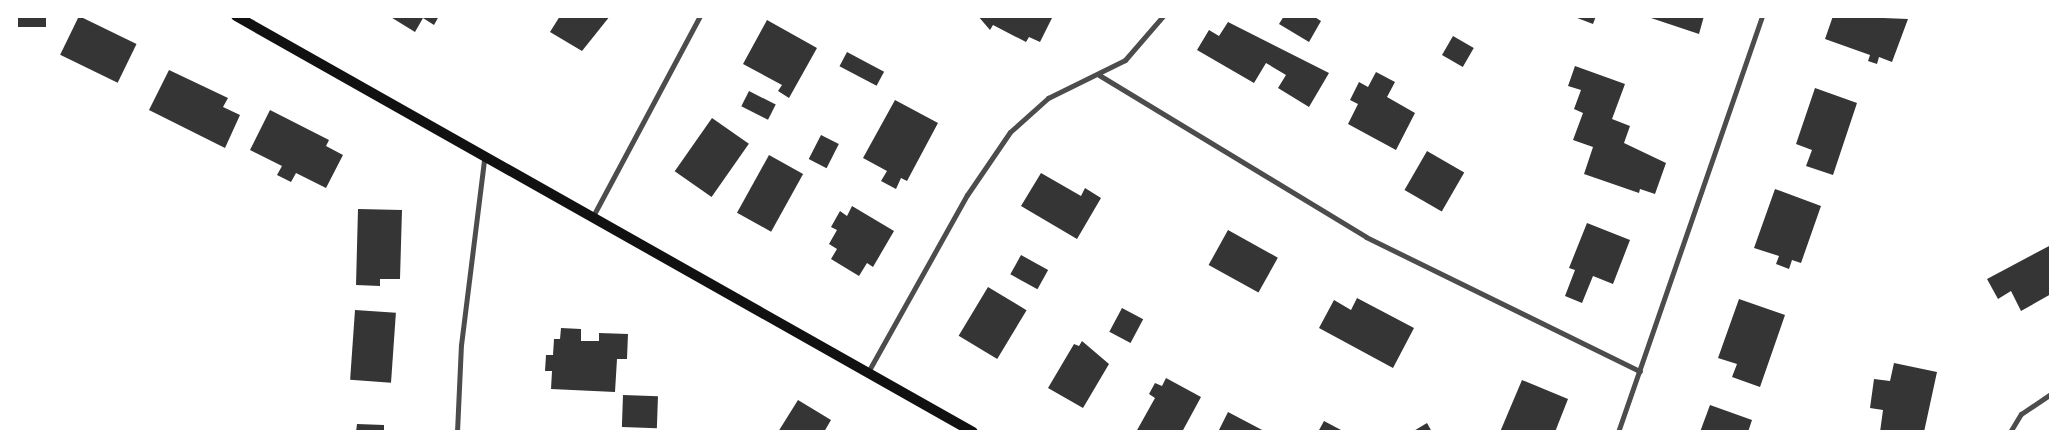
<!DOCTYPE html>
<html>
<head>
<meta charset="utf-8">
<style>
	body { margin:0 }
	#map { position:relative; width:2067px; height:448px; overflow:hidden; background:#fff; font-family:"DejaVu Sans",sans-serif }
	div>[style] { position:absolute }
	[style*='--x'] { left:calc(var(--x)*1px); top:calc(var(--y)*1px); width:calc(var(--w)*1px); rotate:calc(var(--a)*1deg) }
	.building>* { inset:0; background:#353535; transform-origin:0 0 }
	.minor>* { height:5px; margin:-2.5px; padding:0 2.5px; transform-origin:2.5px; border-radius:2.5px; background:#4c4c4c }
	.secondary>* { height:10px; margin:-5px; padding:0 5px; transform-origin:5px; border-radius:5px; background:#111 }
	span { translate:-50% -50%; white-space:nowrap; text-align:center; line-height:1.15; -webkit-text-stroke:4px #fff; paint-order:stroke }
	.frame { position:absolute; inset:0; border:18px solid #fff; pointer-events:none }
</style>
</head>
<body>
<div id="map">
	<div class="building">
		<i style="left:16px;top:16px;width:30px;height:11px"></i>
		<i style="left:79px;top:16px;width:64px;height:43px;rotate:26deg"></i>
		<i style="clip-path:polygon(389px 16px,439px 16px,434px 25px,423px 18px,415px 32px)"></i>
		<i style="clip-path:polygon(560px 16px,610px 16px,582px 51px,550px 32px)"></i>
		<i style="clip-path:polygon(978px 16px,1053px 16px,1040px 42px,1029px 37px,1026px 42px,993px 25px,990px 30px)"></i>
		<i style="clip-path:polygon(1284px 16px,1313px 16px,1321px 21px,1309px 42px,1279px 24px)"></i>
		<i style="clip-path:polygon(1572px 16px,1596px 16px,1593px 24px)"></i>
		<i style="clip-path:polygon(1645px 16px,1704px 16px,1699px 34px)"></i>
		<i style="clip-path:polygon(1833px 16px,1908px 19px,1892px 62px,1879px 57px,1877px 64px,1868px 61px,1870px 55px,1825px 39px)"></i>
		<i style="clip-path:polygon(767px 20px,817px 48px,789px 98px,778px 91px,782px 85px,743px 64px)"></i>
		<i style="clip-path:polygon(1228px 22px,1329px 73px,1309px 107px,1278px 88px,1286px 75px,1266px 63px,1254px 83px,1197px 50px,1209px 30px,1219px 36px)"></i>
		<i style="left:1453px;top:36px;width:24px;height:22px;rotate:30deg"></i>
		<i style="left:847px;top:52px;width:42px;height:16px;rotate:28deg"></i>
		<i style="clip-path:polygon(1575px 66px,1625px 84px,1612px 119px,1630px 126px,1624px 143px,1666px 163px,1655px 194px,1640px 189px,1639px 193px,1584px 174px,1593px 147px,1573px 140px,1583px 113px,1574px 109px,1581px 90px,1568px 86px)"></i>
		<i style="clip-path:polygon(169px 70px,228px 98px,223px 107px,240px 115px,225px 148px,149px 110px)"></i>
		<i style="clip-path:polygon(1376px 72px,1395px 82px,1387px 97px,1415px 113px,1396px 150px,1348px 124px,1358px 104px,1350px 100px,1359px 82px,1368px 87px)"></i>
		<i style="clip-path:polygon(1815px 88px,1857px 103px,1833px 175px,1806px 166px,1812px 150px,1796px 144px)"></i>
		<i style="left:749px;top:91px;width:30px;height:17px;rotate:27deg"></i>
		<i style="clip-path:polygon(895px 100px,938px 123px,907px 181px,901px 178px,896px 189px,881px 181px,887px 171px,863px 158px)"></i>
		<i style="clip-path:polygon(270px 110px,329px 140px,326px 146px,343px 155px,326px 188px,296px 173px,291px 182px,277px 175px,282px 166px,250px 150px)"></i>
		<i style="left:712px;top:118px;width:45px;height:65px;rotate:35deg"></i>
		<i style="left:821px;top:135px;width:20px;height:27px;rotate:27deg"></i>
		<i style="left:1427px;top:151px;width:43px;height:45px;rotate:30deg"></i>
		<i style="left:769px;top:155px;width:39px;height:66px;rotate:29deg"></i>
		<i style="clip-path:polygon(1041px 173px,1081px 196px,1085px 188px,1101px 198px,1077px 239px,1021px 206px)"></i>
		<i style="clip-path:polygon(1775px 189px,1821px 206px,1801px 263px,1792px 260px,1789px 269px,1776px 264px,1779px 256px,1754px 248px)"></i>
		<i style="clip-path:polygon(852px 206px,894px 231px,873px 267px,867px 263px,859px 276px,831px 259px,837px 249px,829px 244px,837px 230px,831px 227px,840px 211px,847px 216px)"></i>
		<i style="clip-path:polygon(358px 209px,402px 210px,400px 279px,380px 279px,380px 286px,356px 285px)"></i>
		<i style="clip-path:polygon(1587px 223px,1630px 240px,1613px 284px,1593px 276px,1582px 303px,1565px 296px,1575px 270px,1569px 268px)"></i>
		<i style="left:1228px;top:230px;width:57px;height:40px;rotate:29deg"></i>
		<i style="clip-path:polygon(2051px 245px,2051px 294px,2021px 311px,2011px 291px,1998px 299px,1987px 279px)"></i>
		<i style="left:1021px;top:255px;width:31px;height:22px;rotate:29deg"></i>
		<i style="left:988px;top:287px;width:45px;height:57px;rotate:31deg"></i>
		<i style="clip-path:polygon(1357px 298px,1414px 328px,1393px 368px,1319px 328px,1334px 300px,1351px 310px)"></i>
		<i style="clip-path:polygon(1739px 299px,1785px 315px,1760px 387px,1732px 377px,1737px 364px,1718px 358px)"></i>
		<i style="left:1122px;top:308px;width:24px;height:27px;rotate:28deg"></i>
		<i style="left:355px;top:310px;width:41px;height:70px;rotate:4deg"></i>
		<i style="clip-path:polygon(561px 328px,581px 329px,581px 341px,599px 341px,599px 333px,628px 334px,627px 359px,617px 359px,615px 392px,551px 389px,552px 371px,545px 371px,546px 355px,553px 355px,554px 339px,560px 339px)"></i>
		<i style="clip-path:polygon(1082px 341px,1109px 364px,1083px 408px,1048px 388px,1074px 344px,1079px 346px)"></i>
		<i style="clip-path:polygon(1894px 363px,1937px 372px,1924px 432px,1880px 432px,1883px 410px,1870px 408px,1874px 379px,1890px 381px)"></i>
		<i style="clip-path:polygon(1166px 378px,1201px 397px,1182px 432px,1136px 432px,1155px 398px,1149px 394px,1155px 383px,1162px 386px)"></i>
		<i style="clip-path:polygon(1522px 380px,1568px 399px,1555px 432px,1500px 432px)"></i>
		<i style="left:623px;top:395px;width:35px;height:32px;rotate:2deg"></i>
		<i style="clip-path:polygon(798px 400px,831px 420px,824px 432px,778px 432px)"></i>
		<i style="clip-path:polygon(1710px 405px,1752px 420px,1748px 432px,1700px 432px)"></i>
		<i style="clip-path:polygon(1228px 412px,1266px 432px,1218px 432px)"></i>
		<i style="clip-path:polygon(1324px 421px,1341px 430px,1340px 432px,1318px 432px)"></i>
		<i style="clip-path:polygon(1427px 423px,1432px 432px,1412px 432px)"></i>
		<i style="clip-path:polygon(357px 424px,384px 425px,384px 432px,356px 432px)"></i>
	</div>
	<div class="minor">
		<i style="--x:1099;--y:75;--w:312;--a:31.2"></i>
		<i style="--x:1366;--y:237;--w:305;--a:26.1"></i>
		<i style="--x:592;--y:218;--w:229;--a:-61.9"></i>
		<i style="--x:868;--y:372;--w:203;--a:-60.8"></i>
		<i style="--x:967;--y:195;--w:76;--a:-55.7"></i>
		<i style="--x:1010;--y:132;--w:51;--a:-41.8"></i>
		<i style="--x:1048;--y:98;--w:86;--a:-26.3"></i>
		<i style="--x:1125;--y:60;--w:58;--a:-49.2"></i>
		<i style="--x:457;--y:432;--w:87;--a:-87.4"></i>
		<i style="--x:461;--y:345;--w:186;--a:-82.9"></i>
		<i style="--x:1618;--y:432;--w:440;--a:-70.9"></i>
		<i style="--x:2010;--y:432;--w:21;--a:-59"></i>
		<i style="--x:2021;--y:414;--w:36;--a:-34"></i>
	</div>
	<div class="secondary">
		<i style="--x:236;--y:16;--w:846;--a:29.44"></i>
	</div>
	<div class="frame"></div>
</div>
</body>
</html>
